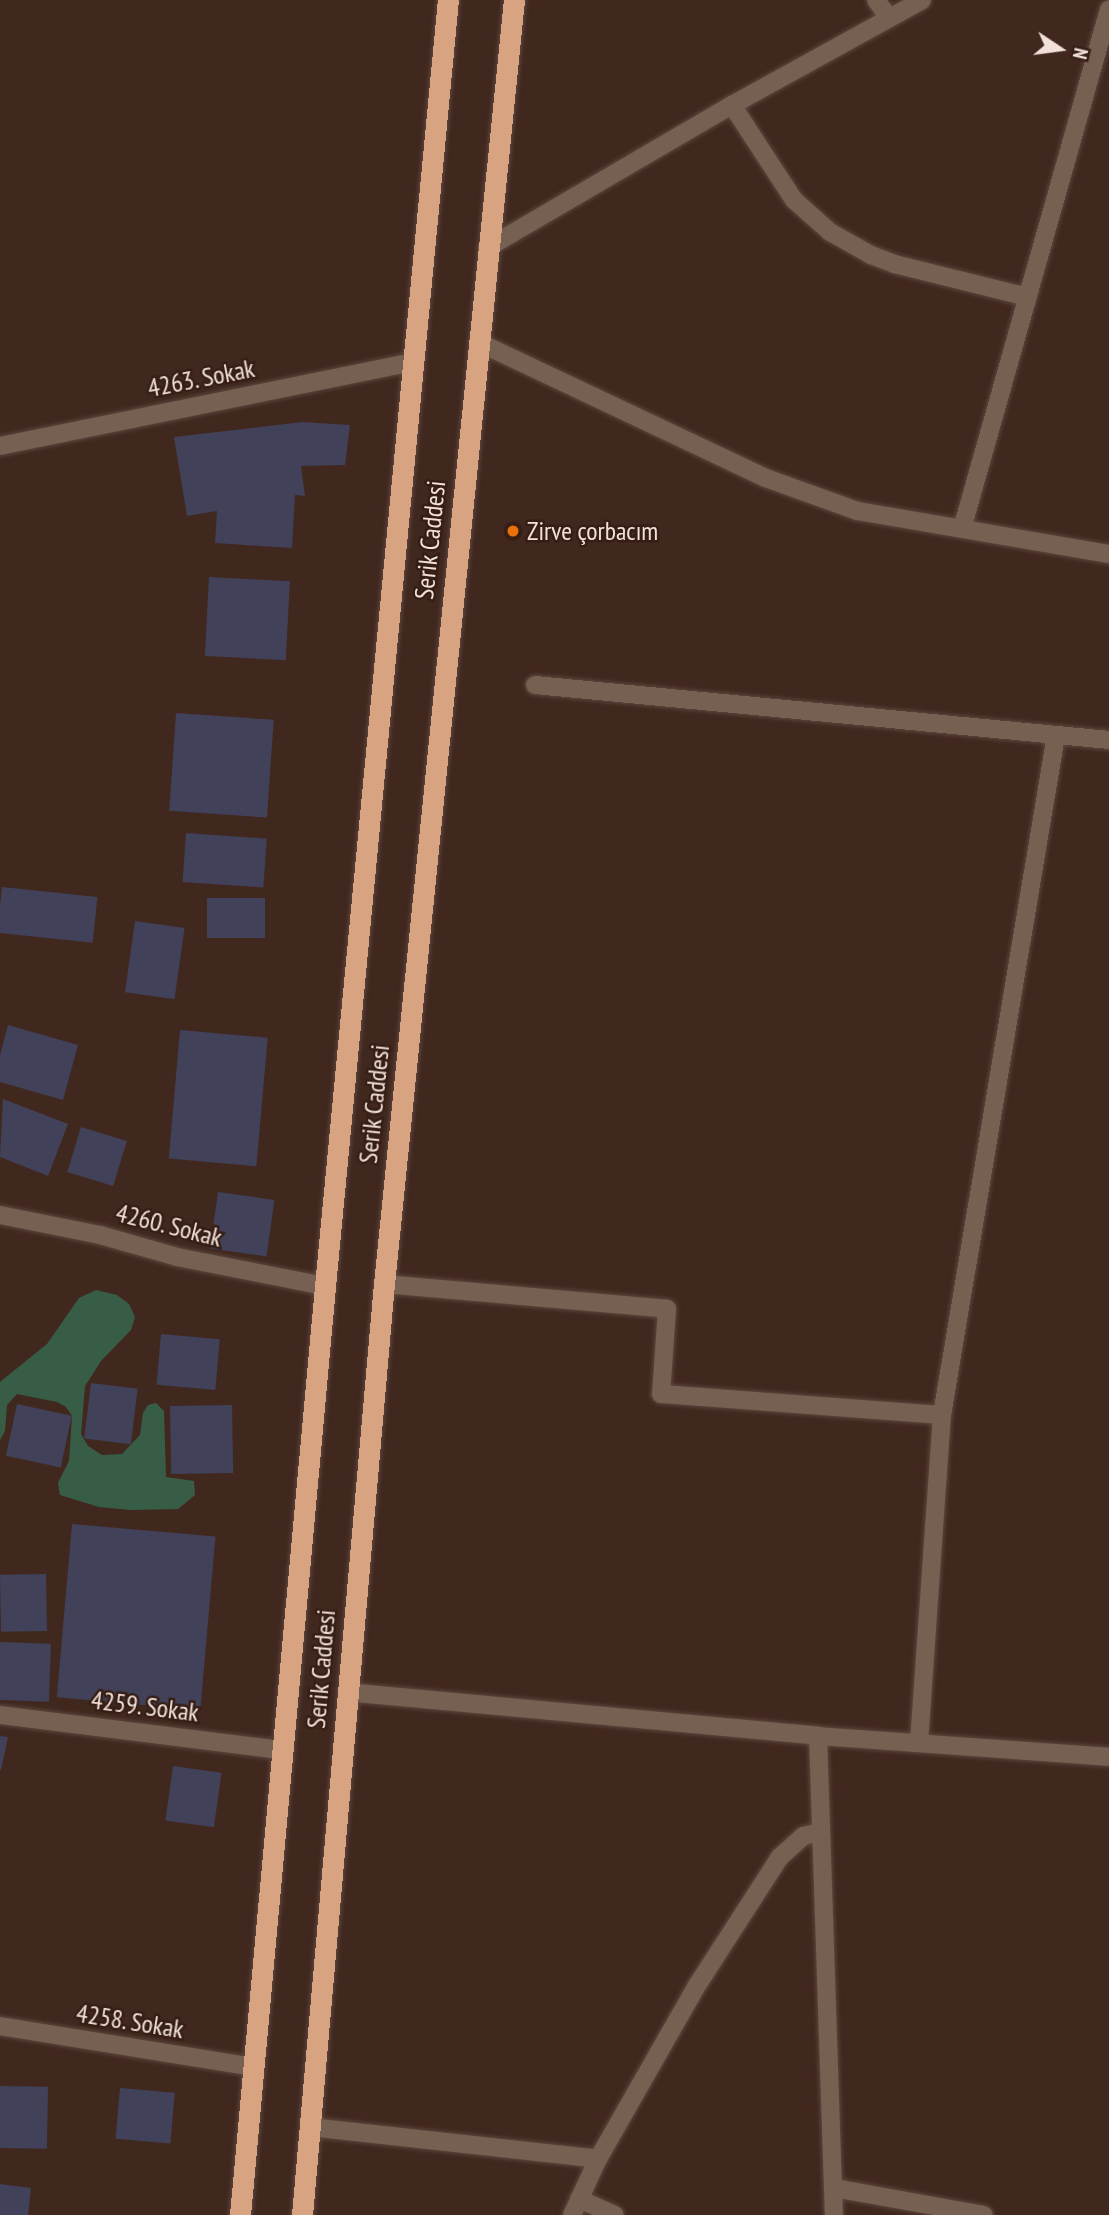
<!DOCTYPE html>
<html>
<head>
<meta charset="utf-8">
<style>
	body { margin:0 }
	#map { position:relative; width:1109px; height:2215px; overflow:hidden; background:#41281f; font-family:"PT Sans Narrow",sans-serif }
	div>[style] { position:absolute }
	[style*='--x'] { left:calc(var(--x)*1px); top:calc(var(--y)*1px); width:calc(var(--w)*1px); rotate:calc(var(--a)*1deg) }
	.green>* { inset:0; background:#385d46 }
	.building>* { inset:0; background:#414159; transform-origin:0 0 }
	.roads { filter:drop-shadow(0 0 2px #5d463d) drop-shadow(0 0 2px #5d463d) }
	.minor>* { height:18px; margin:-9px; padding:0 9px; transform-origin:9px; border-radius:9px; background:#766052 }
	.highway>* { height:21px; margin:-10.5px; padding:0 10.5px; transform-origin:10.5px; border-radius:10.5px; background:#d7a380 }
	.dots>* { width:19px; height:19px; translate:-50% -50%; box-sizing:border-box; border:4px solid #361e15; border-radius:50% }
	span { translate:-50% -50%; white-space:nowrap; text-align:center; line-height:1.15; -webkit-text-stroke:5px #361e15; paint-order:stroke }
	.street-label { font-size:26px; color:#f1e1da }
	.poi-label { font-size:26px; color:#f1e1da }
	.left { translate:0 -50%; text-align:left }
	.north { position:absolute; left:1025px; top:14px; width:70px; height:70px; -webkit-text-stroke:5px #361e15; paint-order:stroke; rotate:103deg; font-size:19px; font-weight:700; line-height:28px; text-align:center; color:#f1e1da }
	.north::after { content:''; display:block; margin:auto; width:24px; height:32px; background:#f1e1da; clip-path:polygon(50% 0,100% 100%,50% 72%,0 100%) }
</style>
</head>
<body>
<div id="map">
	<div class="green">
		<i style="clip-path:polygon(96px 1290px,117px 1295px,129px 1304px,135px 1317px,131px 1330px,101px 1361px,85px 1386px,81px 1434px,88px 1446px,102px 1455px,122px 1454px,140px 1435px,143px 1413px,148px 1405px,156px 1403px,164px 1411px,166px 1477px,194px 1481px,195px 1495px,178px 1509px,131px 1510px,99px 1507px,60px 1495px,58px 1483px,69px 1461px,72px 1416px,66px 1407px,57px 1402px,17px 1394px,7px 1405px,5px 1431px,0 1440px,0 1382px,47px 1344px,79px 1298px)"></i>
	</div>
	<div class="building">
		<i style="clip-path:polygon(302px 422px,350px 425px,345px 465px,301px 466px,305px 496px,295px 495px,292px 548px,215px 543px,217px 511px,187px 516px,174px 437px)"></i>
		<i style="left:209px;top:577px;width:81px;height:79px;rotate:3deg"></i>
		<i style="left:176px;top:713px;width:98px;height:98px;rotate:4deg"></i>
		<i style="left:186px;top:833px;width:81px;height:49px;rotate:4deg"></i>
		<i style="left:2px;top:887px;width:96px;height:46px;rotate:6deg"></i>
		<i style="left:207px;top:898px;width:58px;height:40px"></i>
		<i style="left:135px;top:921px;width:50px;height:72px;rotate:8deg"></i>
		<i style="clip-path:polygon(8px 1025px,78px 1045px,63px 1100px,0 1082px,0 1055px)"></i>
		<i style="left:180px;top:1030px;width:88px;height:129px;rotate:5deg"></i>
		<i style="clip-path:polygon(3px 1099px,68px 1124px,48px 1176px,0 1157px)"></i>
		<i style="left:81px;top:1127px;width:48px;height:47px;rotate:17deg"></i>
		<i style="left:218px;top:1192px;width:57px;height:57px;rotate:8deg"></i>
		<i style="left:161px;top:1334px;width:59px;height:51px;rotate:5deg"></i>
		<i style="left:91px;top:1383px;width:47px;height:56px;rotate:7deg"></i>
		<i style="left:17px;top:1404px;width:56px;height:53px;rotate:12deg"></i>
		<i style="left:232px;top:1405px;width:68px;height:62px;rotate:89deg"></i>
		<i style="left:72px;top:1524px;width:144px;height:174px;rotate:5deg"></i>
		<i style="left:46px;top:1574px;width:57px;height:46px;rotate:89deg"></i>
		<i style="left:0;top:1642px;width:51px;height:58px;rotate:2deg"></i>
		<i style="clip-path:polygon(0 1736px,8px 1737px,1px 1770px,0 1770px)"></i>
		<i style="left:173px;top:1766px;width:49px;height:55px;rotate:8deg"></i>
		<i style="left:0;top:2086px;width:48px;height:62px;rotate:1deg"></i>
		<i style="left:120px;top:2088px;width:55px;height:51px;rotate:5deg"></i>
		<i style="clip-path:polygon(0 2184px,31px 2188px,28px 2215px,0 2215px)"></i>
	</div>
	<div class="roads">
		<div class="minor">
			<i style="--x:876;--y:0;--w:22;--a:54"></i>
			<i style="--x:732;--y:105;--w:113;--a:56.9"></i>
			<i style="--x:794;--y:200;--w:48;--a:41.6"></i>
			<i style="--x:830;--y:232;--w:47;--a:29.3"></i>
			<i style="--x:871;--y:255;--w:25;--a:21"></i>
			<i style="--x:894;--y:264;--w:137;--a:13.9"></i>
			<i style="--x:487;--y:248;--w:284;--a:-30.3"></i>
			<i style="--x:732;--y:105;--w:217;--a:-28.9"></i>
			<i style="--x:478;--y:342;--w:318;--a:25.3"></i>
			<i style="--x:766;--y:478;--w:97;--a:19.9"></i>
			<i style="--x:857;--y:511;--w:256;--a:9.7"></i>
			<i style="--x:0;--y:446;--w:420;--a:-11.5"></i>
			<i style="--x:962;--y:529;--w:540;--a:-74.21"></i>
			<i style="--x:535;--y:685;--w:577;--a:5.47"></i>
			<i style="--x:0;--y:1215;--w:102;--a:11.3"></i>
			<i style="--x:100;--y:1235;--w:80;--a:15.9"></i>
			<i style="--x:177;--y:1257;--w:151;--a:11.1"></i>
			<i style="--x:384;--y:1284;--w:284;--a:5"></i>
			<i style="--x:667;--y:1309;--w:85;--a:94"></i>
			<i style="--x:661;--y:1394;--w:282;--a:4.3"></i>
			<i style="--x:347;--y:1692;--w:473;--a:5.3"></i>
			<i style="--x:818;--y:1736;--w:292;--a:4.1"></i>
			<i style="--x:0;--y:1715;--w:284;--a:7.1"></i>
			<i style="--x:818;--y:1736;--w:479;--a:88.1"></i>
			<i style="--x:919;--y:1743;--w:329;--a:-86"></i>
			<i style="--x:942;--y:1415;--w:689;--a:-80.48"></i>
			<i style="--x:0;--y:2026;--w:255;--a:9.2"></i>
			<i style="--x:310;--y:2127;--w:290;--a:6.3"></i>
			<i style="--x:598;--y:2159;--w:202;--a:-60.3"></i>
			<i style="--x:698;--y:1984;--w:151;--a:-57.2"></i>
			<i style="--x:780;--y:1857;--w:31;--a:-42"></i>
			<i style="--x:803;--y:1836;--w:17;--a:-13"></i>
			<i style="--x:834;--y:2188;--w:152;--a:10.2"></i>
			<i style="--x:579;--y:2199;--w:39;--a:24"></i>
			<i style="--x:572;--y:2215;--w:62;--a:-65.1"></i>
		</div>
		<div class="highway">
			<i style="--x:240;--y:2215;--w:933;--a:-84.77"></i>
			<i style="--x:325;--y:1286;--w:1292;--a:-84.54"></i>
			<i style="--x:302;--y:2215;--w:935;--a:-84.97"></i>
			<i style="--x:384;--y:1284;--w:1291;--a:-84.22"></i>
		</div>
	</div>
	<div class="dots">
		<i style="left:513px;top:531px;background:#e8710a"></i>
	</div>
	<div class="street-label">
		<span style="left:201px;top:378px;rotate:-11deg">4263. Sokak</span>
		<span style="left:430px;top:540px;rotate:-84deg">Serik Caddesi</span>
		<span style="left:374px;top:1104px;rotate:-84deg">Serik Caddesi</span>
		<span style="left:169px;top:1225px;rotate:14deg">4260. Sokak</span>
		<span style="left:321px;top:1669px;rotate:-85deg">Serik Caddesi</span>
		<span style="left:145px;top:1706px;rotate:7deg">4259. Sokak</span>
		<span style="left:130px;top:2021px;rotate:9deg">4258. Sokak</span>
	</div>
	<div class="poi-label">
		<span class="left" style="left:527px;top:531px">Zirve çorbacım</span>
	</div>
	<div class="north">N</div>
</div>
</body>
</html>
